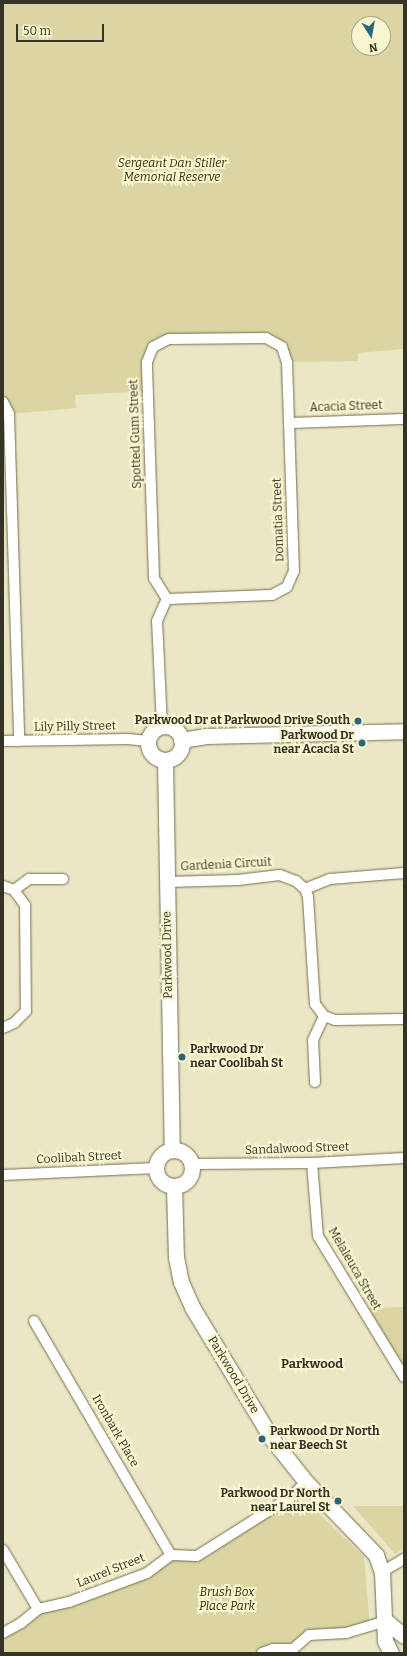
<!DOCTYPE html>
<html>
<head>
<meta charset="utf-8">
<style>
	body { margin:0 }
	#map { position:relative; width:407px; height:1656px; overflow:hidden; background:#ebe7c4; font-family:Bitter,serif }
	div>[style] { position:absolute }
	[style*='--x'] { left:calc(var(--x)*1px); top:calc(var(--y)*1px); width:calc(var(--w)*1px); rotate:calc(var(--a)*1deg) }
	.green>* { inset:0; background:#dad5a2 }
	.roads { filter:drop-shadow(0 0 1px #736f50) drop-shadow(0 0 1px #736f50) }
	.street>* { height:10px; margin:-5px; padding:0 5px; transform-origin:5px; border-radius:5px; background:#fff }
	.secondary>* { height:15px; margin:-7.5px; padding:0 7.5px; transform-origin:7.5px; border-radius:7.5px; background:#fff }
	.secondary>.ring { margin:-7.5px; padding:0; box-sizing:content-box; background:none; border:15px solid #fff; border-radius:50% }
	.dots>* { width:11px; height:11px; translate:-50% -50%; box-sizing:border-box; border:2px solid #f8f5d1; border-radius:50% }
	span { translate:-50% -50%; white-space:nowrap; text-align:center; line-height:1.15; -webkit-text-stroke:4px #f8f5d1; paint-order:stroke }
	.park-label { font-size:12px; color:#322d00; font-style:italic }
	.street-label { font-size:12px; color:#343325 }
	.poi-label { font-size:12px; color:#343325; font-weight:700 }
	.right { translate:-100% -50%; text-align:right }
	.left { translate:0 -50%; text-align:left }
	.neighbourhood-label { font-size:13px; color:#343325; font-weight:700 }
	.frame { position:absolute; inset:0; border:4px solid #343325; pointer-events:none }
	.north { position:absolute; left:351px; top:16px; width:40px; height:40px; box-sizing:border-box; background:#f8f5d1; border:1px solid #aaa78c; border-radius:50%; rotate:169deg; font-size:11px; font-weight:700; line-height:16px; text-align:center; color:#343325 }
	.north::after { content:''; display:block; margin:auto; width:14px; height:18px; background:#29667d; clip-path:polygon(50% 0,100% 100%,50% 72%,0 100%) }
	.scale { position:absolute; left:16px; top:24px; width:88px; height:18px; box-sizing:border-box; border:2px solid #343325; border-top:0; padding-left:5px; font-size:12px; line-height:14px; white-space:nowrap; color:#343325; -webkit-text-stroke:3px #f8f5d1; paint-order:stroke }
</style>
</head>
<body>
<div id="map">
	<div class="green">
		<i style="clip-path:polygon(evenodd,3px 3px,404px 3px,404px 349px,358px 353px,358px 361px,287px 362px,282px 347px,266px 338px,169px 339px,153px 347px,148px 391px,75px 395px,76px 408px,9px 414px,3px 402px,3px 3px,359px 24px,383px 24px,383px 48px,359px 48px,359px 24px)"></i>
		<i style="clip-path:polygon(404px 1307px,404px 1377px,361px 1308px)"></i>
		<i style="clip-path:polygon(292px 1496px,311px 1506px,364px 1557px,370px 1627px,321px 1633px,293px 1649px,262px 1653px,3px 1653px,3px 1633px,38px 1609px,147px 1573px,171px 1555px,197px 1555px)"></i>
		<i style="clip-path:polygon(353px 1506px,404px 1506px,404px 1548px,395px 1554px)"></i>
	</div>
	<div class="roads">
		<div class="street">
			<i style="--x:3;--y:402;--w:13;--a:63"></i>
			<i style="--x:9;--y:414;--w:327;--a:88.2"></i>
			<i style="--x:289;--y:423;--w:115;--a:-2"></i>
			<i style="--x:162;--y:726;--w:105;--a:-92.7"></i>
			<i style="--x:157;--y:621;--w:24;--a:-66"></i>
			<i style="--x:167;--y:599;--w:25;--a:-122"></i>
			<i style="--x:154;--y:578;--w:216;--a:-91.9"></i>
			<i style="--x:147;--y:362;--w:16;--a:-68"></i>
			<i style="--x:153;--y:347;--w:18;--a:-27"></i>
			<i style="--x:169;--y:339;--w:97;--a:-0.6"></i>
			<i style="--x:266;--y:338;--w:18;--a:29"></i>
			<i style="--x:282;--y:347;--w:16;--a:72"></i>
			<i style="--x:287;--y:362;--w:209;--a:88.1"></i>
			<i style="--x:294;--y:571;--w:17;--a:114"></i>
			<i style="--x:287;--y:587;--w:17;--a:152"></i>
			<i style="--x:272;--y:595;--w:105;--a:177.8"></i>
			<i style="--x:3;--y:741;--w:125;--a:-0.9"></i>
			<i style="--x:128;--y:739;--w:20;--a:6"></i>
			<i style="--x:167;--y:882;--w:71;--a:-1.6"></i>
			<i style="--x:238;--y:880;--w:42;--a:-6.8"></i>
			<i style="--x:280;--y:875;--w:17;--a:21"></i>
			<i style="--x:296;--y:881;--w:12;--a:42"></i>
			<i style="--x:305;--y:889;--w:9;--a:69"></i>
			<i style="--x:308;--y:897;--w:107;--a:86.3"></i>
			<i style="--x:315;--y:1004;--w:15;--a:53"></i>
			<i style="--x:324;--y:1016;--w:12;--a:20"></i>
			<i style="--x:335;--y:1020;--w:69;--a:-0.8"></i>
			<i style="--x:3;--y:886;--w:12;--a:20"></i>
			<i style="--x:14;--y:890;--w:19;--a:54"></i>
			<i style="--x:25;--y:905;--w:106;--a:89.5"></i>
			<i style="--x:26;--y:1011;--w:17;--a:135"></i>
			<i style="--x:14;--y:1023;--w:12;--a:156"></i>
			<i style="--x:305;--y:889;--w:27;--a:-22"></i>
			<i style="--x:330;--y:879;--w:74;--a:-4.6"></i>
			<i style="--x:14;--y:890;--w:19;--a:-36"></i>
			<i style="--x:29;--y:879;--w:34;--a:0"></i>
			<i style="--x:315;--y:1082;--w:42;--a:-92.7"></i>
			<i style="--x:313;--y:1040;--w:26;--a:-65"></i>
			<i style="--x:312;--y:1163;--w:73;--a:85.3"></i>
			<i style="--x:318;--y:1236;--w:165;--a:58.6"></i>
			<i style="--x:192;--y:1164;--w:120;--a:-0.5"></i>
			<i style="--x:312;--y:1163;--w:92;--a:-3.1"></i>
			<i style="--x:3;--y:1175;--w:153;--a:-2.6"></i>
			<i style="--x:34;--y:1321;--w:271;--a:59.7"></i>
			<i style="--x:3;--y:1550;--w:69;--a:59.3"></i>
			<i style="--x:382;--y:1572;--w:26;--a:-31"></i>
			<i style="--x:3;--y:1633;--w:21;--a:-29"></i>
			<i style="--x:21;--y:1623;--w:22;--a:-39"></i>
			<i style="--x:38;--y:1609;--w:32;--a:-13"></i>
			<i style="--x:69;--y:1602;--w:83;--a:-20.4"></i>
			<i style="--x:147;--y:1573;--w:30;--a:-37"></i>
			<i style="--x:171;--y:1555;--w:26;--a:2"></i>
			<i style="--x:197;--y:1556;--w:112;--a:-32.3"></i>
			<i style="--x:292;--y:1496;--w:20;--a:-45"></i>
			<i style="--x:262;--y:1653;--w:12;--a:-20"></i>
			<i style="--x:273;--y:1649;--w:20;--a:0"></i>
			<i style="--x:293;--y:1649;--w:21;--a:-41"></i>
			<i style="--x:309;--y:1635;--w:37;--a:-3"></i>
			<i style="--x:346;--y:1633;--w:42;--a:-16.7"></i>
		</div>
		<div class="secondary">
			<i class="ring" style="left:148px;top:726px;width:19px;height:19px"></i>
			<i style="--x:181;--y:740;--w:24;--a:-9"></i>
			<i style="--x:205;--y:736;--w:199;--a:-1.4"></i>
			<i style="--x:165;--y:760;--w:390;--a:89"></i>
			<i class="ring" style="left:156px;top:1150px;width:21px;height:21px"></i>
			<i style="--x:174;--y:1187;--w:70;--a:88.4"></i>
			<i style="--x:176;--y:1257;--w:25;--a:79"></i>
			<i style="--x:181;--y:1282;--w:27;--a:66"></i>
			<i style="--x:192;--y:1307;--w:154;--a:58.8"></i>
			<i style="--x:272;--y:1439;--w:55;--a:51.7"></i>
			<i style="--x:306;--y:1482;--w:101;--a:46.2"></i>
			<i style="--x:376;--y:1555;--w:18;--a:71"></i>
			<i style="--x:382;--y:1572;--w:69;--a:87.5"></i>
			<i style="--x:385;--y:1641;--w:13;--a:63"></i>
			<i style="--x:386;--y:1621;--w:23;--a:40"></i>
		</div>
	</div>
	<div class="dots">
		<i style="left:358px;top:721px;background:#29667d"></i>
		<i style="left:362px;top:743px;background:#29667d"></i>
		<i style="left:182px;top:1057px;background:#29667d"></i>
		<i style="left:262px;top:1439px;background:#29667d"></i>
		<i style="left:338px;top:1501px;background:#29667d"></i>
	</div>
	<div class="park-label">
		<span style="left:172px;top:171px">Sergeant Dan Stiller<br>Memorial Reserve</span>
		<span style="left:227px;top:1600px">Brush Box<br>Place Park</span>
	</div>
	<div class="street-label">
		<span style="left:346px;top:407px;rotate:-2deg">Acacia Street</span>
		<span style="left:136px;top:434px;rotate:-92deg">Spotted Gum Street</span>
		<span style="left:279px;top:520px;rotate:-92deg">Domatia Street</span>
		<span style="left:75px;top:727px;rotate:-1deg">Lily Pilly Street</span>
		<span style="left:226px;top:865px;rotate:-3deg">Gardenia Circuit</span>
		<span style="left:168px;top:955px;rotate:-91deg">Parkwood Drive</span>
		<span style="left:297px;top:1149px;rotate:-2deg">Sandalwood Street</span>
		<span style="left:79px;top:1158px;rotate:-3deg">Coolibah Street</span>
		<span style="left:354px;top:1269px;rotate:60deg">Melaleuca Street</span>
		<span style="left:233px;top:1375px;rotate:59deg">Parkwood Drive</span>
		<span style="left:115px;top:1431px;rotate:60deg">Ironbark Place</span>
		<span style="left:111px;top:1571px;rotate:-22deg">Laurel Street</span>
	</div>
	<div class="poi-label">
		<span class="right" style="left:350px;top:721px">Parkwood Dr at Parkwood Drive South</span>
		<span class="right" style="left:354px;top:743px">Parkwood Dr<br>near Acacia St</span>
		<span class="left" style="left:190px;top:1057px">Parkwood Dr<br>near Coolibah St</span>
		<span class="left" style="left:270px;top:1439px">Parkwood Dr North<br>near Beech St</span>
		<span class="right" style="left:330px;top:1501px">Parkwood Dr North<br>near Laurel St</span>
	</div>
	<div class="neighbourhood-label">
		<span style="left:312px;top:1364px">Parkwood</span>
	</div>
	<div class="frame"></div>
	<div class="north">N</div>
	<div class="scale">50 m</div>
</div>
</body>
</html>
